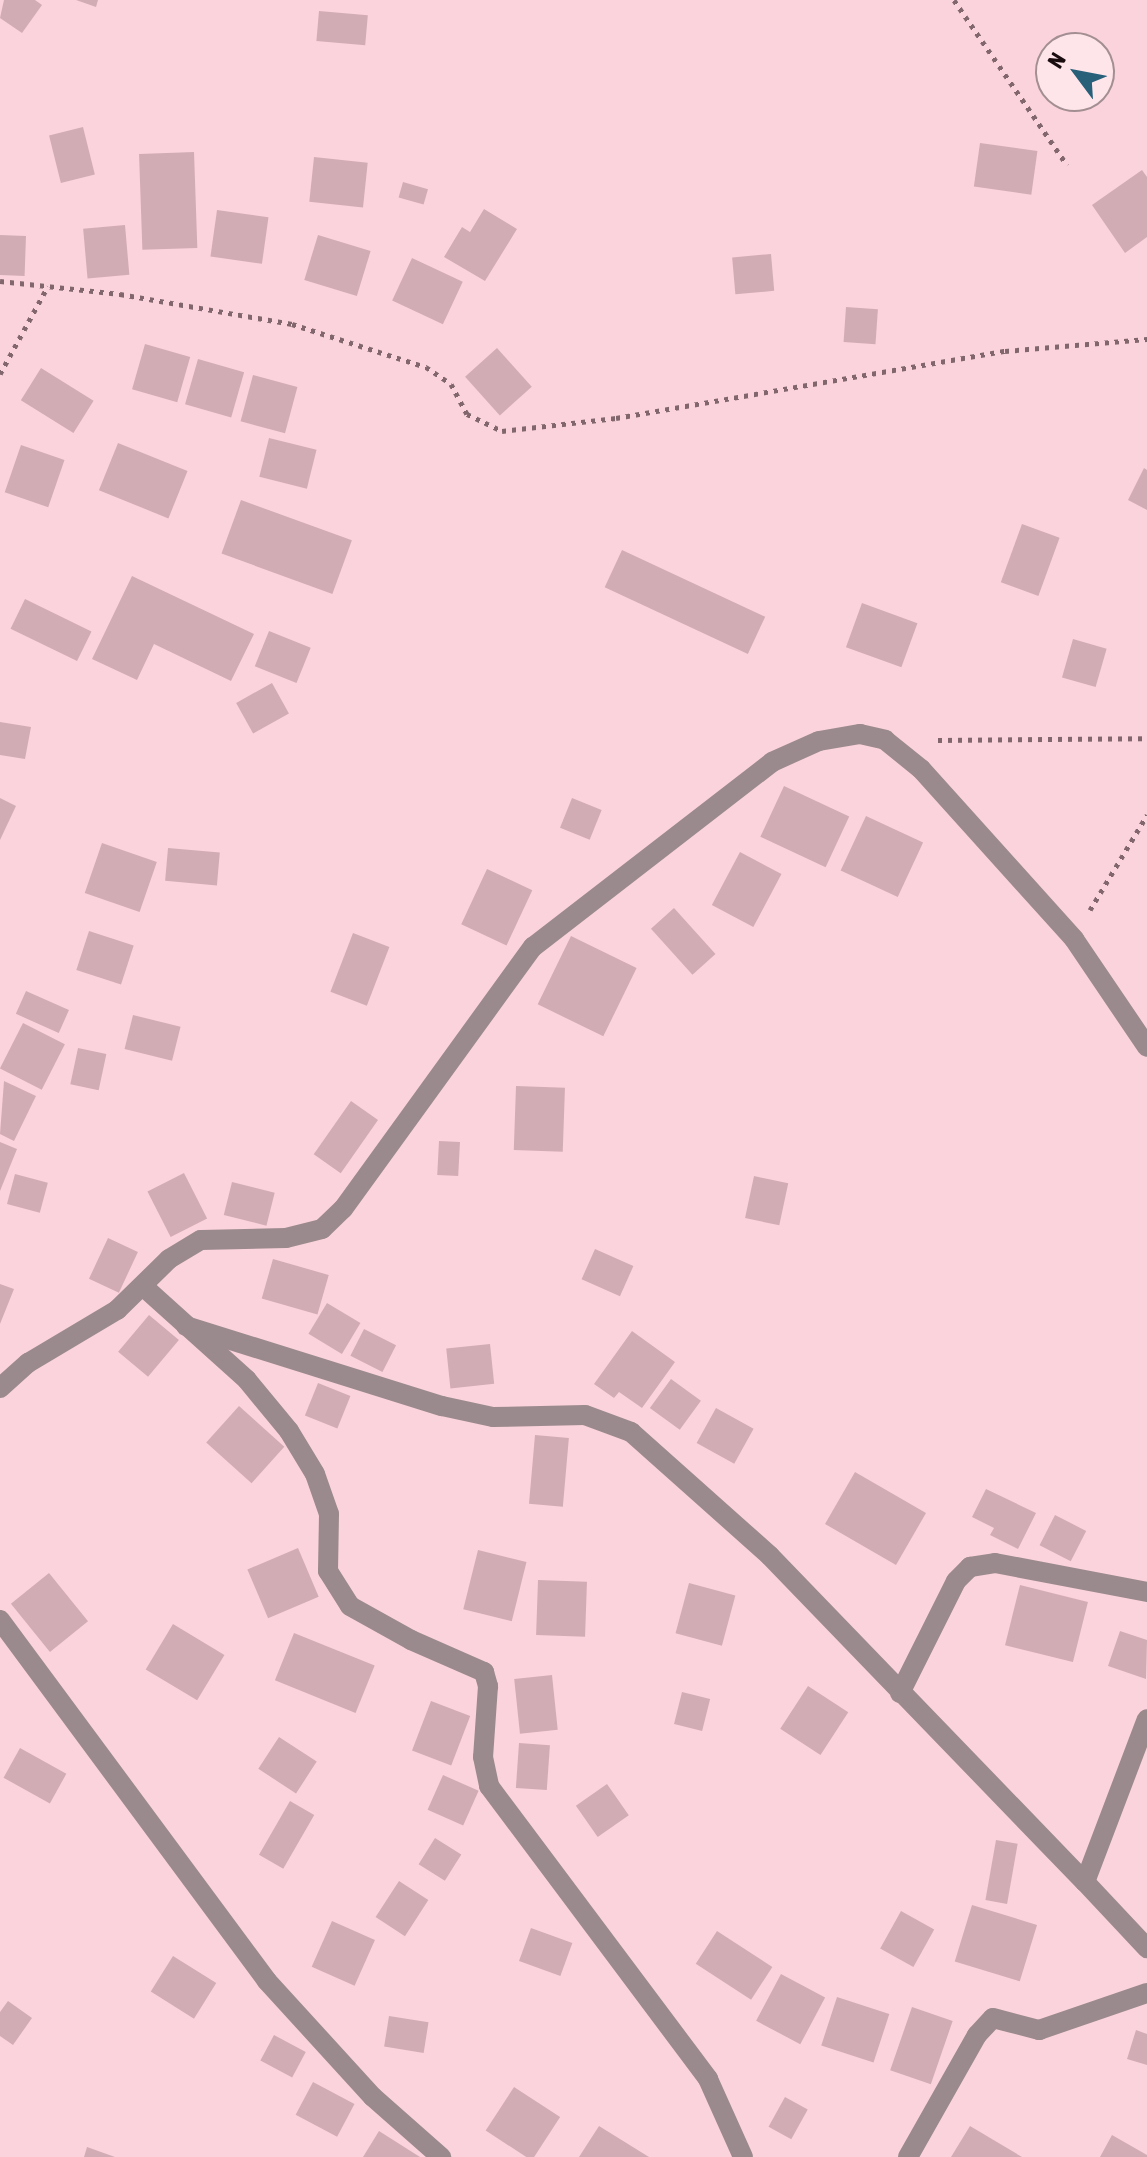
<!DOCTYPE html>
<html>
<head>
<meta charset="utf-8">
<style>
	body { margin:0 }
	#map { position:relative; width:1147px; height:2157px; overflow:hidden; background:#fbd3dc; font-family:"Asap Condensed",sans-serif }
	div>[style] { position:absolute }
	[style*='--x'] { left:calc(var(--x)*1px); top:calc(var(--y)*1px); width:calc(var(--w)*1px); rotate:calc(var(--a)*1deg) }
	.building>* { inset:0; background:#d2acb4; transform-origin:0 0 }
	.path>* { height:5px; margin-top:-2.5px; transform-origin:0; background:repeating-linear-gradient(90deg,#81676d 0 4px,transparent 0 10px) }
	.minor>* { height:20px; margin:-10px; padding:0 10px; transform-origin:10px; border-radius:10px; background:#9b8a8d }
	span { translate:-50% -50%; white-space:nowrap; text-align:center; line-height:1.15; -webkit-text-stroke:6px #fee5ea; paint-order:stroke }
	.north { position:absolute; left:1035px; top:32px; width:80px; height:80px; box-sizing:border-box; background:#fee5ea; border:2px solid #a38f93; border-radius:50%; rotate:302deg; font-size:22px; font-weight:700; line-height:32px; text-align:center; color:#1a0d10 }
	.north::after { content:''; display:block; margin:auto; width:28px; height:36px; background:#28607a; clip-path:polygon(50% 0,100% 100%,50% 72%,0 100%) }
</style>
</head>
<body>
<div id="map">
	<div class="building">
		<i style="clip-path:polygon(4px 0,35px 0,42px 5px,22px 33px,0 18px)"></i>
		<i style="clip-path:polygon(76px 0,98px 0,96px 7px)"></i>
		<i style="left:319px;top:11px;width:49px;height:30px;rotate:5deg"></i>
		<i style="left:83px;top:127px;width:49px;height:35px;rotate:76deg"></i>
		<i style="left:980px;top:143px;width:58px;height:44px;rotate:8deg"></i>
		<i style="left:194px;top:152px;width:96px;height:55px;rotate:88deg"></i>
		<i style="left:314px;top:157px;width:54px;height:45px;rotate:6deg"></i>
		<i style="clip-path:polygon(1142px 170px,1147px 177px,1147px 237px,1125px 253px,1092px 205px)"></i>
		<i style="left:403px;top:182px;width:26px;height:16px;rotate:16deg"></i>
		<i style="clip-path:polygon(484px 209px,517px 229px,485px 281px,444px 257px,462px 227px,470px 232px)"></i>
		<i style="left:217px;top:210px;width:52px;height:47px;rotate:8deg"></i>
		<i style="left:125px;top:225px;width:50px;height:42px;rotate:85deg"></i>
		<i style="left:0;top:235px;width:26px;height:40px;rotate:2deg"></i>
		<i style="left:318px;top:235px;width:55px;height:47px;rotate:17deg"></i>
		<i style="left:771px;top:254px;width:37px;height:39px;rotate:85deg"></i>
		<i style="left:412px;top:258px;width:56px;height:47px;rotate:25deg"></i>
		<i style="left:846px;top:307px;width:32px;height:35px;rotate:4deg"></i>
		<i style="left:145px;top:344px;width:47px;height:47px;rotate:16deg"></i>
		<i style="left:497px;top:348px;width:52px;height:43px;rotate:48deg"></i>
		<i style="left:198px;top:359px;width:48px;height:47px;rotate:16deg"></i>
		<i style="left:41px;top:368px;width:62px;height:38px;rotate:32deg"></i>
		<i style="left:253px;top:375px;width:46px;height:48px;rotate:15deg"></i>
		<i style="left:269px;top:438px;width:49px;height:40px;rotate:14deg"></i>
		<i style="left:118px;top:443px;width:75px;height:51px;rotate:22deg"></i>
		<i style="left:21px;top:445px;width:46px;height:50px;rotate:19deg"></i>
		<i style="clip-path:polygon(1144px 468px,1147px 470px,1147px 510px,1128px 500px)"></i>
		<i style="left:241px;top:500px;width:118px;height:57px;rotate:20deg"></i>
		<i style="left:1022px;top:524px;width:40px;height:62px;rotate:20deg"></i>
		<i style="left:622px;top:550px;width:158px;height:41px;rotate:25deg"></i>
		<i style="clip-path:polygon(132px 576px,254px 634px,231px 681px,154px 644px,137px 680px,92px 659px)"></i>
		<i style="left:25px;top:599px;width:74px;height:33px;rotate:26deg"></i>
		<i style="left:862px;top:603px;width:59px;height:47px;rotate:20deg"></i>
		<i style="left:269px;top:631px;width:45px;height:38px;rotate:22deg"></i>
		<i style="left:1073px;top:639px;width:35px;height:40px;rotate:16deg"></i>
		<i style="left:272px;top:683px;width:35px;height:41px;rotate:61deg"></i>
		<i style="clip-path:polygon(0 722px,31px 727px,25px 759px,0 755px)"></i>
		<i style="left:784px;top:786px;width:72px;height:56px;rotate:25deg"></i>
		<i style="clip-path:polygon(0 798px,16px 806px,0 840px)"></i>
		<i style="left:572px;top:798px;width:32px;height:32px;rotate:22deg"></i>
		<i style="left:866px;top:816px;width:63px;height:60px;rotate:25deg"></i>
		<i style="left:102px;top:843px;width:58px;height:53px;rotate:19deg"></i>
		<i style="left:168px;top:848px;width:52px;height:33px;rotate:5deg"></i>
		<i style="left:740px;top:852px;width:47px;height:60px;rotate:28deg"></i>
		<i style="left:487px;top:869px;width:50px;height:61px;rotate:25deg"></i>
		<i style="left:674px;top:908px;width:62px;height:31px;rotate:48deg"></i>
		<i style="left:89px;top:931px;width:47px;height:41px;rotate:18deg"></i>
		<i style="left:353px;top:933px;width:39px;height:63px;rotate:21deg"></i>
		<i style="left:571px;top:936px;width:73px;height:76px;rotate:26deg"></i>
		<i style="left:26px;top:991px;width:47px;height:25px;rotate:24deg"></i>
		<i style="left:133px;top:1015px;width:49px;height:35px;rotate:14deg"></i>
		<i style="left:23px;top:1023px;width:47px;height:51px;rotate:27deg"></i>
		<i style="left:78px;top:1048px;width:29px;height:37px;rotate:12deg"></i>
		<i style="clip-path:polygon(4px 1081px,36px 1096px,14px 1141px,0 1134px)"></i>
		<i style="left:516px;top:1086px;width:49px;height:64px;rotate:2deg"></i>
		<i style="left:351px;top:1101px;width:33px;height:65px;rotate:35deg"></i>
		<i style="left:439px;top:1141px;width:21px;height:34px;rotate:3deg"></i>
		<i style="clip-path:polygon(0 1142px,17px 1149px,0 1191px)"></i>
		<i style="left:184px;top:1173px;width:51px;height:41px;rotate:63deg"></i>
		<i style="left:15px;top:1174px;width:34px;height:31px;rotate:15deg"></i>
		<i style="left:754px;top:1176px;width:35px;height:43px;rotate:12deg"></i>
		<i style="left:232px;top:1182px;width:44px;height:34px;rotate:14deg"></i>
		<i style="left:108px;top:1238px;width:33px;height:45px;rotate:25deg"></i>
		<i style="left:595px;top:1249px;width:42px;height:33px;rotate:24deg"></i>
		<i style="left:273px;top:1259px;width:58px;height:41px;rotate:16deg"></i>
		<i style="clip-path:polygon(0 1284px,14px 1289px,0 1324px)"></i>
		<i style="left:327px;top:1303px;width:39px;height:36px;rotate:31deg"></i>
		<i style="left:149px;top:1315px;width:39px;height:48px;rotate:40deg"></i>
		<i style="left:364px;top:1329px;width:36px;height:30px;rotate:27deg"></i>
		<i style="clip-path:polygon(632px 1331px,675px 1362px,642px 1408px,619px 1392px,614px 1398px,594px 1384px)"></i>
		<i style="left:490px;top:1344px;width:40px;height:44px;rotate:84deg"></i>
		<i style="left:671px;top:1379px;width:37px;height:36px;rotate:36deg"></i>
		<i style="left:318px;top:1383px;width:35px;height:35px;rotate:22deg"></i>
		<i style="left:239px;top:1406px;width:61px;height:49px;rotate:42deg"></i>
		<i style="left:716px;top:1408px;width:43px;height:40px;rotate:29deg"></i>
		<i style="left:535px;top:1435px;width:34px;height:69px;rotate:5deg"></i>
		<i style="left:855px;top:1472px;width:82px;height:60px;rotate:30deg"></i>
		<i style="clip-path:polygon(986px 1489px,1036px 1513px,1018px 1549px,990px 1535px,994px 1528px,972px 1517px)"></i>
		<i style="left:1055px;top:1515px;width:35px;height:34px;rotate:27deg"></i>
		<i style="left:298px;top:1548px;width:53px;height:55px;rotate:67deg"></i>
		<i style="left:478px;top:1550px;width:50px;height:61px;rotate:14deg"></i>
		<i style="left:49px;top:1573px;width:62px;height:49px;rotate:51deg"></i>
		<i style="left:538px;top:1580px;width:49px;height:55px;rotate:2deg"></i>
		<i style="left:689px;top:1583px;width:48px;height:52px;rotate:15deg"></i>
		<i style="left:1020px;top:1585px;width:70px;height:62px;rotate:14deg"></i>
		<i style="left:173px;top:1624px;width:60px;height:53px;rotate:31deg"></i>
		<i style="clip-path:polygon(1120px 1631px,1147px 1640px,1146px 1679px,1108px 1666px)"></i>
		<i style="left:294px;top:1633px;width:87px;height:51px;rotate:22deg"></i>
		<i style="left:552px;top:1675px;width:55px;height:38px;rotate:84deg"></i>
		<i style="left:808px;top:1686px;width:48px;height:51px;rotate:33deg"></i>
		<i style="left:682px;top:1692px;width:29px;height:33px;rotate:14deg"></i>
		<i style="left:431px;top:1701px;width:42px;height:53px;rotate:21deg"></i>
		<i style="left:279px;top:1737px;width:45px;height:38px;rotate:33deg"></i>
		<i style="left:519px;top:1743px;width:31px;height:45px;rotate:4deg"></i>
		<i style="left:20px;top:1748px;width:53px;height:34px;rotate:29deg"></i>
		<i style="left:443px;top:1775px;width:39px;height:38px;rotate:24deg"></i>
		<i style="left:607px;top:1784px;width:38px;height:38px;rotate:55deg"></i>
		<i style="left:290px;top:1801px;width:28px;height:62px;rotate:30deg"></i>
		<i style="left:435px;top:1838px;width:31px;height:31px;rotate:32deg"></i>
		<i style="left:996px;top:1840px;width:22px;height:61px;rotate:10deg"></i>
		<i style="left:399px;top:1881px;width:35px;height:43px;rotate:33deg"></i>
		<i style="left:972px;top:1905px;width:68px;height:59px;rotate:17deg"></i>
		<i style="left:901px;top:1911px;width:38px;height:43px;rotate:29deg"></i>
		<i style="left:332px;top:1921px;width:47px;height:50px;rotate:24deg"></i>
		<i style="left:531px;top:1928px;width:44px;height:35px;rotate:20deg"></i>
		<i style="left:717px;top:1931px;width:66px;height:39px;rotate:33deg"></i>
		<i style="left:173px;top:1956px;width:51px;height:42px;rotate:32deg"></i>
		<i style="left:781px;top:1974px;width:50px;height:53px;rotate:28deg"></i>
		<i style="left:837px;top:1997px;width:55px;height:51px;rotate:18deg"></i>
		<i style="clip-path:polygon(8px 2001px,32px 2018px,13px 2045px,0 2036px,0 2012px)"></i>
		<i style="left:912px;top:2007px;width:43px;height:67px;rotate:19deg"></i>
		<i style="left:389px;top:2016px;width:40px;height:31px;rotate:9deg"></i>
		<i style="clip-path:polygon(1136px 2030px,1147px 2034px,1147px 2065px,1127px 2059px)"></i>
		<i style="left:274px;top:2035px;width:36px;height:29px;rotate:28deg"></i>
		<i style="left:313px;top:2082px;width:47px;height:37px;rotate:28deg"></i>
		<i style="left:514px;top:2087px;width:55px;height:52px;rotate:33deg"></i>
		<i style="left:785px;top:2097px;width:26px;height:34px;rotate:29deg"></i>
		<i style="clip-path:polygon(599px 2126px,649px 2157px,579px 2157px)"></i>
		<i style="clip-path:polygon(970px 2126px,1022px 2157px,951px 2157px)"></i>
		<i style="clip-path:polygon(379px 2131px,420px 2157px,363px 2157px)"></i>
		<i style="clip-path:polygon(1112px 2135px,1147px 2155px,1147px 2157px,1100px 2157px)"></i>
		<i style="clip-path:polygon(87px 2147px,115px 2157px,84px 2157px)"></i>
	</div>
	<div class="path">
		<i style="--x:954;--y:0;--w:200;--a:55.6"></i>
		<i style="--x:0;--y:281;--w:121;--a:6.2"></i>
		<i style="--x:120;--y:294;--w:175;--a:9.9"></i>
		<i style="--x:292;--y:324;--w:141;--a:17.8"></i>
		<i style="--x:426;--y:367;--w:30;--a:34"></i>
		<i style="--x:451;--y:384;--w:34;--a:62"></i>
		<i style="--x:467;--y:414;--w:39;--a:26"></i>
		<i style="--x:502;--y:431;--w:115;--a:-6.5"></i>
		<i style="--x:616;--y:418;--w:395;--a:-9.8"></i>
		<i style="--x:1005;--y:351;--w:143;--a:-4.8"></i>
		<i style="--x:0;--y:374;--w:100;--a:-61.4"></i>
		<i style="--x:938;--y:740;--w:209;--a:-0.5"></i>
		<i style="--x:1090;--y:910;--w:111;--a:-59"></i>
	</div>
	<div class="minor">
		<i style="--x:145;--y:1288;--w:137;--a:42"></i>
		<i style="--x:247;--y:1380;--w:66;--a:50.5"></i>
		<i style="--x:289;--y:1431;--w:50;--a:58.8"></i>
		<i style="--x:315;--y:1474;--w:42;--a:70.7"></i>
		<i style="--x:329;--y:1514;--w:57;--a:91"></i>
		<i style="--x:328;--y:1571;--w:41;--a:57.8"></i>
		<i style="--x:350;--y:1606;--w:70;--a:29.1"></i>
		<i style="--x:411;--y:1640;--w:80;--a:23.7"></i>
		<i style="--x:484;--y:1672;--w:15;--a:74"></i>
		<i style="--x:488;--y:1686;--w:71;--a:94"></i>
		<i style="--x:483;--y:1757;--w:30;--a:78"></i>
		<i style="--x:489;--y:1786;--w:366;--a:53.2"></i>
		<i style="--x:708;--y:2079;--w:85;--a:65.8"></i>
		<i style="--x:186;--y:1326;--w:268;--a:17.4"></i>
		<i style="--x:442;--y:1406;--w:52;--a:12.2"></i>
		<i style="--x:493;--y:1417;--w:92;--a:-1.2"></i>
		<i style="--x:585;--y:1415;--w:49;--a:20.3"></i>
		<i style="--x:631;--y:1432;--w:186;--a:41.7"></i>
		<i style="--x:770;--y:1556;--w:453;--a:46"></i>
		<i style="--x:1085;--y:1882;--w:174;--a:-69.2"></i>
		<i style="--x:0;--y:1388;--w:38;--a:-42"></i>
		<i style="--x:28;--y:1363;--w:104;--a:-30.8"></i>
		<i style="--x:117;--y:1310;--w:73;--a:-44.4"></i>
		<i style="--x:169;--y:1259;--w:37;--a:-31"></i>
		<i style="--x:201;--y:1240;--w:85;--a:-1.3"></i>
		<i style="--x:286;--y:1238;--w:37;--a:-14"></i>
		<i style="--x:322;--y:1229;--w:29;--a:-44"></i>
		<i style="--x:343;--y:1209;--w:324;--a:-54.1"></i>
		<i style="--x:533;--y:947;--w:302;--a:-37.7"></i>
		<i style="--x:772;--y:762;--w:51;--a:-24.1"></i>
		<i style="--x:819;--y:741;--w:42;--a:-9.7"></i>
		<i style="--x:860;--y:734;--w:26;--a:13"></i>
		<i style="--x:885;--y:740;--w:46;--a:38.9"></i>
		<i style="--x:921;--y:769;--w:229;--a:48"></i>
		<i style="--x:1074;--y:939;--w:130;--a:55.9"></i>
		<i style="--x:0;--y:1620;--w:449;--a:53.5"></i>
		<i style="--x:267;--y:1981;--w:157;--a:47.6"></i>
		<i style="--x:373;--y:2097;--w:91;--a:41.4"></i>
		<i style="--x:900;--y:1693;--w:125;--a:-63.4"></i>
		<i style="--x:956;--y:1581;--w:20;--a:-45"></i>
		<i style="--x:970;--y:1567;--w:25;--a:-9"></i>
		<i style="--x:995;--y:1563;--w:155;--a:10.8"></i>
		<i style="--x:1085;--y:1882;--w:91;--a:46.8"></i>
		<i style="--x:908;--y:2157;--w:140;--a:-60.5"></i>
		<i style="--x:977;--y:2035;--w:23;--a:-47"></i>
		<i style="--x:993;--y:2018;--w:48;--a:14.6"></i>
		<i style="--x:1039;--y:2030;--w:114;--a:-18.9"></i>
	</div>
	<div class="north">N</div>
</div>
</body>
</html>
